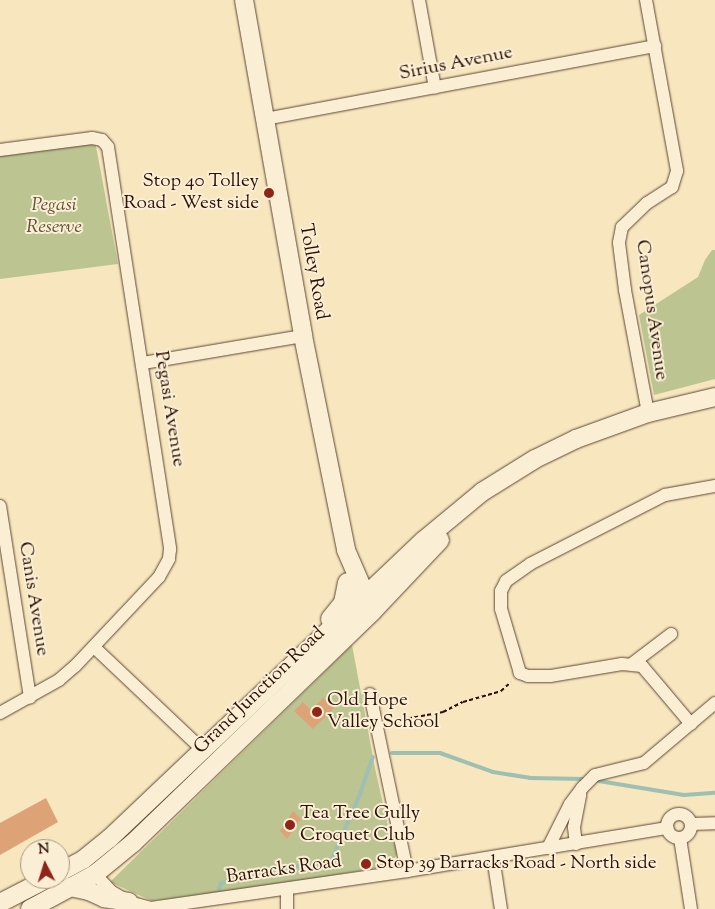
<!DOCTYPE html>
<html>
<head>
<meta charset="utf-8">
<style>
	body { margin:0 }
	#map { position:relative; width:715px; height:909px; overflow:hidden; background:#f7e6be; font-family:"Sorts Mill Goudy",serif }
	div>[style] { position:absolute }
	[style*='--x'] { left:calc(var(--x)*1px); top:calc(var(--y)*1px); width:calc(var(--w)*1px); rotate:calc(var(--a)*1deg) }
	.green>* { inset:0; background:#bcc592 }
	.stream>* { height:4px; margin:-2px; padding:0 2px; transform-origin:2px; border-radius:2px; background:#9dc0b2 }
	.building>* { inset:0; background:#dea277 }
	.path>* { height:2px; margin-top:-1px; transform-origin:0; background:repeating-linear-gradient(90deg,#2b1006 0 4px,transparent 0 6.5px) }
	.roads { filter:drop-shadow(0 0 1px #5e4634) drop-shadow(0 0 1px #5e4634) }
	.street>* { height:12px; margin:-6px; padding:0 6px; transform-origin:6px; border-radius:6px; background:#faefd5 }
	.street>.ring { margin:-6px; padding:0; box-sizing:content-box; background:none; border:12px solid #faefd5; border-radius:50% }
	.secondary>* { height:18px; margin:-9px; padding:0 9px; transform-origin:9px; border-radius:9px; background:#faefd5 }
	.dots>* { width:14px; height:14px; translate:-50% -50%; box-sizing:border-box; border:2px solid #faefd5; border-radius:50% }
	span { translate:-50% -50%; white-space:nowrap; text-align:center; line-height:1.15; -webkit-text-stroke:4px #faefd5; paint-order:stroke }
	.street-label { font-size:19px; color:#2b1006 }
	.poi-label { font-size:19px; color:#2b1006 }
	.right { translate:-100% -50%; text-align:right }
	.left { translate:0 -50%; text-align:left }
	.park-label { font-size:19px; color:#5e4f37; font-style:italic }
	.north { position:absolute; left:20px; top:839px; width:50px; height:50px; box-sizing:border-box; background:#faefd5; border:1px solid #a79682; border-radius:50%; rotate:355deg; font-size:14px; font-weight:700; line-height:20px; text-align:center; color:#2b1006 }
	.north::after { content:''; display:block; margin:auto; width:18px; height:22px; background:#8f2418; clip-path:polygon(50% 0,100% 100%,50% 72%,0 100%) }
</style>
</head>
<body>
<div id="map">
	<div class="green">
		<i style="clip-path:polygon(95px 141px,118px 264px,0 279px,0 155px)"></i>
		<i style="clip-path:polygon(712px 250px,715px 250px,715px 379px,654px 395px,639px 315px,698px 277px,705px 260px)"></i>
		<i style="clip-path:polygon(352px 645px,375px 768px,391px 840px,397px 847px,397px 854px,392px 863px,378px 868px,266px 886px,152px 901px,110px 882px)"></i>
	</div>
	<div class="stream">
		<i style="--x:392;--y:753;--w:48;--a:0"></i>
		<i style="--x:440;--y:753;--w:56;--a:19.7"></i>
		<i style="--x:493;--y:772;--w:37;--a:9"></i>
		<i style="--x:530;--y:778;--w:56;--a:1"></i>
		<i style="--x:593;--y:780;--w:92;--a:9.4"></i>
		<i style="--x:684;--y:795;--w:31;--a:-4"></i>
		<i style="--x:219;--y:889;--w:6;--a:-72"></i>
		<i style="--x:221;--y:883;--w:114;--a:-12.2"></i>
		<i style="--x:332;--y:859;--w:71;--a:-66.7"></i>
		<i style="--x:360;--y:794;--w:39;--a:-71"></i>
	</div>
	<div class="building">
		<i style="clip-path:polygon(323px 698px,334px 708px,313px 729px,294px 711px,303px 702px,311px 710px)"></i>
		<i style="clip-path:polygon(46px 798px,58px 822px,0 855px,0 823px)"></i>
		<i style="clip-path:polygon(293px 811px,301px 819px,287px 839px,280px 831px)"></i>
	</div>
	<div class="path">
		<i style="--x:389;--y:722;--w:55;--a:-10.5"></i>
		<i style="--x:443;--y:712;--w:22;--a:-27"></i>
		<i style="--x:463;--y:702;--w:40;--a:-16"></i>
		<i style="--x:501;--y:691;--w:13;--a:-42"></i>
	</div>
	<div class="roads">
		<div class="street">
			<i style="--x:419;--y:0;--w:89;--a:79.7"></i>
			<i style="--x:646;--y:0;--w:174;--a:79.7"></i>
			<i style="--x:677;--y:171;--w:17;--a:107"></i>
			<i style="--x:672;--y:187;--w:30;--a:147"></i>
			<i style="--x:647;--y:203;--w:35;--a:136"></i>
			<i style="--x:622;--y:227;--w:16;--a:101"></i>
			<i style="--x:619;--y:243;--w:47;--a:82.7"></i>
			<i style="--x:625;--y:290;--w:125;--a:79.4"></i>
			<i style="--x:265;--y:119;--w:397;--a:-10.6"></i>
			<i style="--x:0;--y:150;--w:93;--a:-7.4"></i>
			<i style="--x:92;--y:138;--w:10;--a:11"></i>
			<i style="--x:102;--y:140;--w:9;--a:49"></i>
			<i style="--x:108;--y:147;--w:407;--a:81.2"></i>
			<i style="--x:170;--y:549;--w:10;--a:96"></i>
			<i style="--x:169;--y:559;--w:21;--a:119"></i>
			<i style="--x:159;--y:577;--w:122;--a:133.3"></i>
			<i style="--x:75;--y:666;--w:21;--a:139"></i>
			<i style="--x:59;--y:680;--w:68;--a:150.8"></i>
			<i style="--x:143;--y:363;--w:162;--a:-9.6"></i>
			<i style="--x:0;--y:506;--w:194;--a:81.1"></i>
			<i style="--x:94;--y:647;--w:150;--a:43.4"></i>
			<i style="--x:633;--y:663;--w:48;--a:-37.3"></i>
			<i style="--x:370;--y:694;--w:181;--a:78.2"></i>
			<i style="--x:691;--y:724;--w:76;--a:-130.2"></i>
			<i style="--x:642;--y:666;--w:20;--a:-174"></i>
			<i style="--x:622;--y:664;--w:73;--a:170.5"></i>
			<i style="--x:550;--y:676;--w:22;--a:180"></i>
			<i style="--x:528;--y:676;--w:9;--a:-159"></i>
			<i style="--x:520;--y:673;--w:67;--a:-106.5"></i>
			<i style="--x:501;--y:609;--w:18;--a:-90"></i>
			<i style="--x:501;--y:591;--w:11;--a:-63"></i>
			<i style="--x:506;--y:581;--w:29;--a:-35"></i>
			<i style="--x:530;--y:564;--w:152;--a:-27.1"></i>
			<i style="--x:665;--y:495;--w:51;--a:-10.2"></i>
			<i class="ring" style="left:667px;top:814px;width:12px;height:12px"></i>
			<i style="--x:691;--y:824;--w:24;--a:-2"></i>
			<i style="--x:680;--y:838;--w:72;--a:81.2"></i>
			<i style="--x:576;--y:844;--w:17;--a:-97"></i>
			<i style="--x:574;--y:827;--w:33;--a:-79"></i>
			<i style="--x:548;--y:848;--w:49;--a:-63.4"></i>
			<i style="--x:570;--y:804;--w:20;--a:-53"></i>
			<i style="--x:582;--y:788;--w:18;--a:-45"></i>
			<i style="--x:595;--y:775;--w:50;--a:-13.8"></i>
			<i style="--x:644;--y:763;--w:93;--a:-40.2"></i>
			<i style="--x:493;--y:857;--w:53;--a:81.3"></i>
			<i style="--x:95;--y:874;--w:25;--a:47"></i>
			<i style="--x:112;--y:892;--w:20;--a:30"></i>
			<i style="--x:129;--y:902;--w:23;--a:15"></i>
			<i style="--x:151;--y:908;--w:259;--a:-8.2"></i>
			<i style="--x:407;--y:871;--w:264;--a:-9.4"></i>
			<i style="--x:287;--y:909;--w:20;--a:-90"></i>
		</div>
		<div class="secondary">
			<i style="--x:244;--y:0;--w:341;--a:80"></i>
			<i style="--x:303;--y:336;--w:218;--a:78.6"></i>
			<i style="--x:346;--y:550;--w:40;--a:66.6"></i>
			<i style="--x:362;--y:587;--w:12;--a:90"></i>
			<i style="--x:330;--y:619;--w:21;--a:-51"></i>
			<i style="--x:343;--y:603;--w:21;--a:-79"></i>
			<i style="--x:60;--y:872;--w:27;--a:-28"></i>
			<i style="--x:84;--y:859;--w:33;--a:-39"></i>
			<i style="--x:110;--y:838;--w:431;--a:-43.5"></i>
			<i style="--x:423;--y:541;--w:77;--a:-39.7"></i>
			<i style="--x:482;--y:492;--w:62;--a:-31.9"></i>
			<i style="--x:535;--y:459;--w:46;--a:-26"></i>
			<i style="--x:576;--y:439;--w:77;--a:-19.9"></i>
			<i style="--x:648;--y:413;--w:69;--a:-13.4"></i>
			<i style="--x:70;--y:887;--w:19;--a:12"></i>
			<i style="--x:89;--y:891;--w:17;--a:25"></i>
			<i style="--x:104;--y:898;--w:25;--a:9"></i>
			<i style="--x:0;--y:903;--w:53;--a:-27.1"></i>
			<i style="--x:30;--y:909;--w:74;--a:-28.3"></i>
			<i style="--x:95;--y:874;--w:49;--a:-39.2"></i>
			<i style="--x:133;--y:843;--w:332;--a:-44"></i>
			<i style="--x:372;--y:612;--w:99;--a:-46.6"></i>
		</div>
	</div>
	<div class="dots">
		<i style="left:269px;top:193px;background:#8f2418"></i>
		<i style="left:317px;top:712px;background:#8f2418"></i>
		<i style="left:290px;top:825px;background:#8f2418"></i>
		<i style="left:366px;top:864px;background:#8f2418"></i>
	</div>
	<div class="street-label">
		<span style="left:456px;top:64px;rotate:-11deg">Sirius Avenue</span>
		<span style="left:313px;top:272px;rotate:80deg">Tolley Road</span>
		<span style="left:651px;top:310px;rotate:82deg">Canopus Avenue</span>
		<span style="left:169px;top:409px;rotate:81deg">Pegasi Avenue</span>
		<span style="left:33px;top:599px;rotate:81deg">Canis Avenue</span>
		<span style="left:260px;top:691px;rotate:-44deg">Grand Junction Road</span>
		<span style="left:284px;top:870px;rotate:-8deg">Barracks Road</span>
	</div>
	<div class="poi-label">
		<span class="right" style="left:259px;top:193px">Stop 40 Tolley<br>Road - West side</span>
		<span class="left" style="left:327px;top:712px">Old Hope<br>Valley School</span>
		<span class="left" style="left:300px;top:825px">Tea Tree Gully<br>Croquet Club</span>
		<span class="left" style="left:376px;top:864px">Stop 39 Barracks Road - North side</span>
	</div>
	<div class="park-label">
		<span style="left:54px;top:217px">Pegasi<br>Reserve</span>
	</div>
	<div class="north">N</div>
</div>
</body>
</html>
